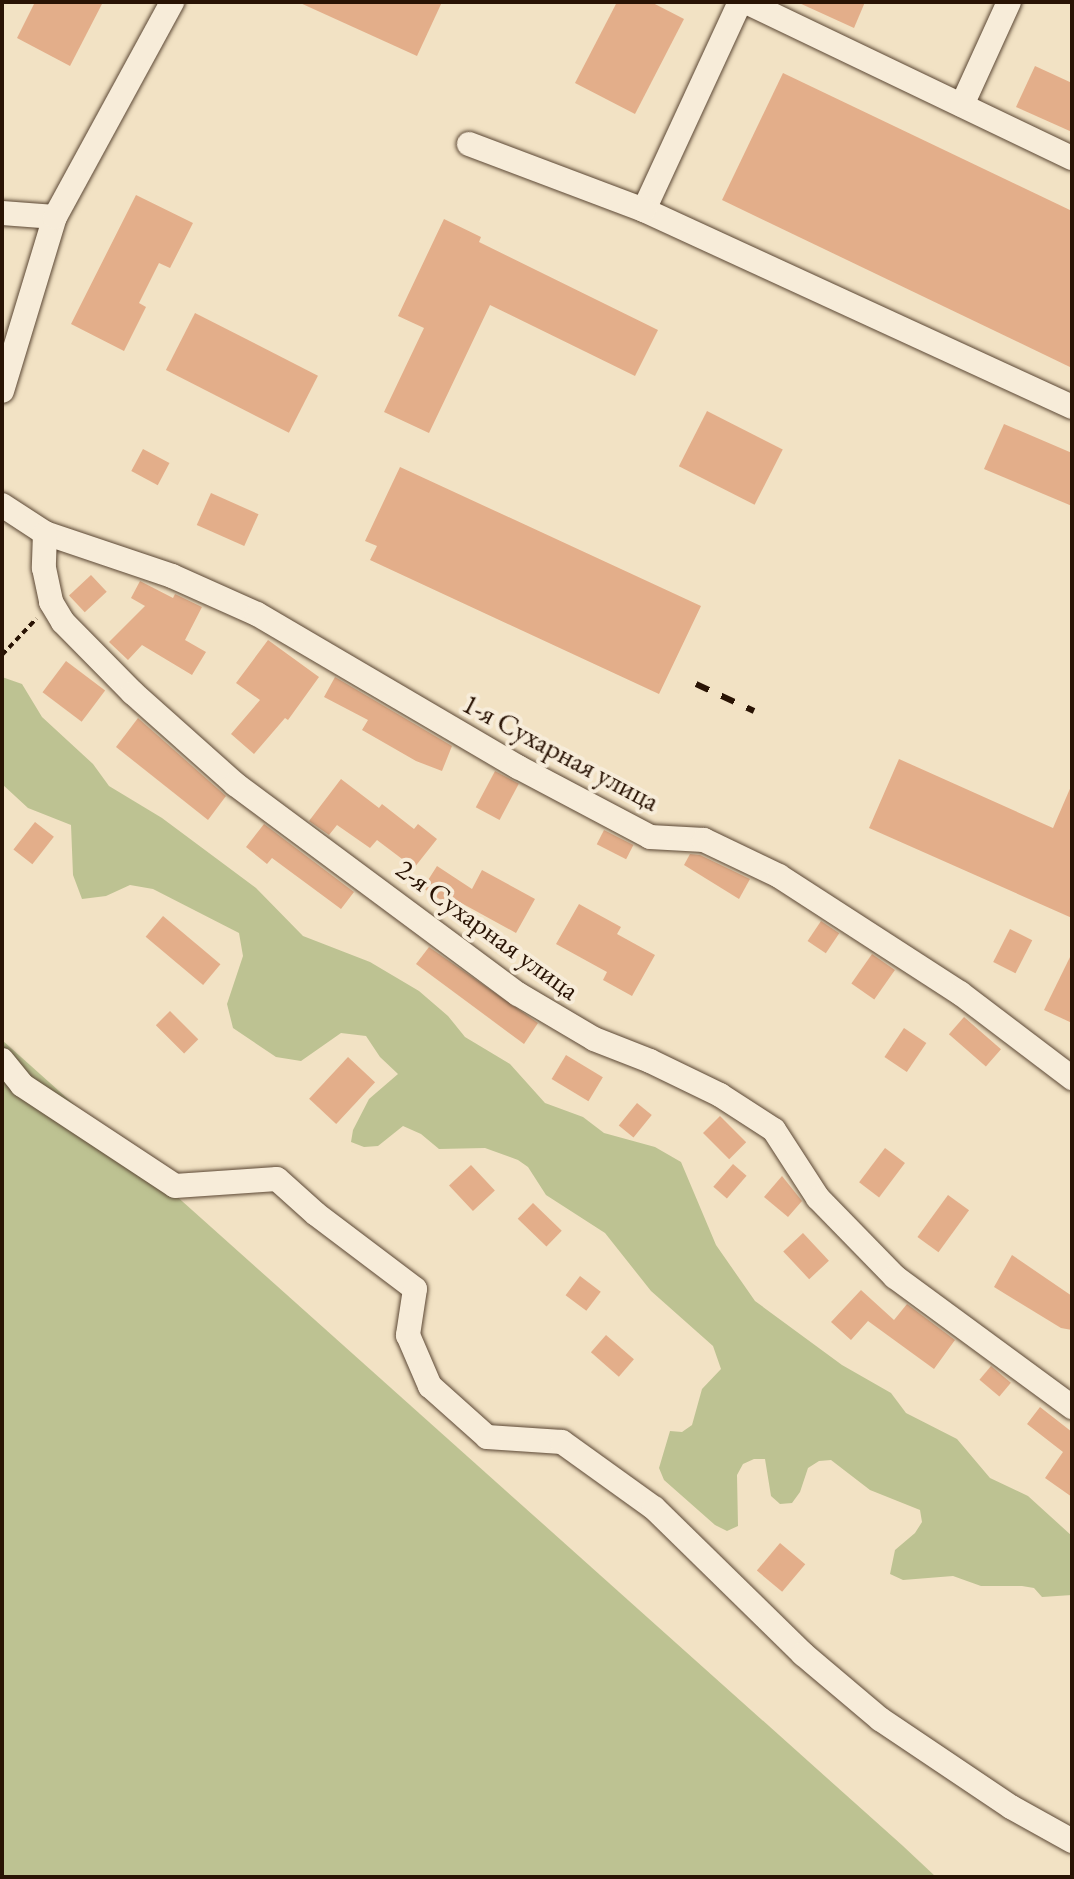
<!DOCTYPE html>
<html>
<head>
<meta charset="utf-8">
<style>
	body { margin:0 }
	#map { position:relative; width:1074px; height:1879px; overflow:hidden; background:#f2e2c4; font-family:"EB Garamond",serif }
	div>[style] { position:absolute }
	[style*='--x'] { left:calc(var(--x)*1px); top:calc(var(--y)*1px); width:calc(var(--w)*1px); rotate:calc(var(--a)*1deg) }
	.green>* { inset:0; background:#bdc292 }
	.building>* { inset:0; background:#e3ae8a; transform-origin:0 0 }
	.path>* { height:4px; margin-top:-2px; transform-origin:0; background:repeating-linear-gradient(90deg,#291304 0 6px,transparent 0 10px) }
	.roads { filter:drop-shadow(0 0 2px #5b4734) drop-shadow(0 0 2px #5b4734) }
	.minor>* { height:24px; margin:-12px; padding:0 12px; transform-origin:12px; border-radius:12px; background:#f7ecd9 }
	.rail>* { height:6px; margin-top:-3px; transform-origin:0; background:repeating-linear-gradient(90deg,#291304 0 14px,transparent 0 28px) }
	span { translate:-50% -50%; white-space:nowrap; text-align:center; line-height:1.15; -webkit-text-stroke:8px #f7ecd9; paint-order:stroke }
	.street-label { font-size:28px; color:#291304 }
	.frame { position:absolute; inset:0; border:4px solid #291304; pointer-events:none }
</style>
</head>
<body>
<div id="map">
	<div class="green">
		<i style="clip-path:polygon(2px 677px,22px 684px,42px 717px,93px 764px,109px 786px,162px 818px,256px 888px,303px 936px,370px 962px,419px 991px,448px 1016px,465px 1037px,510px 1064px,545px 1103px,583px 1117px,604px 1133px,655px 1147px,681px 1162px,716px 1245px,755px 1301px,842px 1365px,891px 1393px,906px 1413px,957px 1439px,990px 1478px,1028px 1496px,1072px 1536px,1072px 1595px,1042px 1597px,1034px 1588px,1022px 1586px,981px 1586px,953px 1576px,903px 1580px,890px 1574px,895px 1550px,915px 1533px,922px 1522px,920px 1510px,870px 1490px,831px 1460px,819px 1461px,808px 1468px,800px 1492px,792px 1503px,780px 1504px,771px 1496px,765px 1459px,754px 1459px,743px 1464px,737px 1475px,738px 1526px,727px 1531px,715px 1525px,664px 1480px,659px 1468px,670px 1431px,682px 1432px,692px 1425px,702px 1389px,721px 1369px,713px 1346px,651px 1291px,605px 1233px,546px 1195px,528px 1167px,518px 1160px,485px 1148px,439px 1149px,421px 1134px,403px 1126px,378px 1146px,364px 1147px,351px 1142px,353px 1130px,369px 1099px,398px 1074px,380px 1057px,366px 1036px,341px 1033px,301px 1061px,276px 1057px,233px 1028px,227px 1004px,243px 956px,239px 933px,153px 889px,130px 885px,106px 896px,82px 899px,73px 875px,71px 825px,28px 808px,2px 784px)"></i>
		<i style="clip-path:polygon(2px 1040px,903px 1846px,936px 1877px,2px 1877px)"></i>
	</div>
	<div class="building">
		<i style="clip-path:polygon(35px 2px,103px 2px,70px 66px,17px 38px)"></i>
		<i style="clip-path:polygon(298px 2px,442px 2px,417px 56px)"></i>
		<i style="clip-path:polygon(617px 2px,651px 2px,684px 19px,635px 114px,575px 83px)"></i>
		<i style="clip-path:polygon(797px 2px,865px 2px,854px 28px)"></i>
		<i style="clip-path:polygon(1035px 66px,1072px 83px,1072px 132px,1016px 107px)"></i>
		<i style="clip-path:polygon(783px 73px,1072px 211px,1072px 368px,722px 200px)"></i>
		<i style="clip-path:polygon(136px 195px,193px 223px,170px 268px,159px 263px,139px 303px,146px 307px,124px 351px,71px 324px)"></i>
		<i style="clip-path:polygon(444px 219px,481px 237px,479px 242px,658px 330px,635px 376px,490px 305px,429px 433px,384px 412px,424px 328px,398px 316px)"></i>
		<i style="left:195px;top:313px;width:138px;height:64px;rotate:27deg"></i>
		<i style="left:707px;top:411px;width:85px;height:62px;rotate:27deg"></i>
		<i style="clip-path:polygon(1004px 424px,1072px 453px,1072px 506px,984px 469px)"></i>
		<i style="left:143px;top:449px;width:30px;height:25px;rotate:28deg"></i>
		<i style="clip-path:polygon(400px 467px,701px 606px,659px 694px,370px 560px,377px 546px,365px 541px)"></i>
		<i style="left:211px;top:493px;width:52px;height:35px;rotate:24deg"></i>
		<i style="left:91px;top:575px;width:23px;height:30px;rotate:47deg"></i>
		<i style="clip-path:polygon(140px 581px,173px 598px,175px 594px,202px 607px,185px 640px,206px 652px,192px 675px,142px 645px,128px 660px,109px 642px,145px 606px,131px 598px)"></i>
		<i style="clip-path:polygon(268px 640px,319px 677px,288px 720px,285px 718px,254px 754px,231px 734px,260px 700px,236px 683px)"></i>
		<i style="left:66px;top:661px;width:49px;height:39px;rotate:37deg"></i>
		<i style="clip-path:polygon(335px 677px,452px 746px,442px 771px,416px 761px,362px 730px,368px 720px,324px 697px)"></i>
		<i style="clip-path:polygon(138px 718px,226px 796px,208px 820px,116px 747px)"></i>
		<i style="clip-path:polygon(899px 759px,1053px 828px,1072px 784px,1072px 918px,869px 828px)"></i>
		<i style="left:495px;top:771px;width:27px;height:41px;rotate:28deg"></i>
		<i style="clip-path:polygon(341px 779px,379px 808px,382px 804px,414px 829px,418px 824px,437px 839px,414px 868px,377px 840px,370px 848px,337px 825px,329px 835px,309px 821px)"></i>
		<i style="left:35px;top:822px;width:24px;height:35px;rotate:38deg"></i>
		<i style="clip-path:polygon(264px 824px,354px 892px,341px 909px,272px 858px,267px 864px,246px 847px)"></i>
		<i style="left:604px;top:830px;width:33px;height:16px;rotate:27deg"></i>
		<i style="clip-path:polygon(690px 854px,700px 855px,750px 879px,739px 899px,684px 865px)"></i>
		<i style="clip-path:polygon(437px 866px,472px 889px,482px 870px,535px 899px,516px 933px,454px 899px,450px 906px,423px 888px)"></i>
		<i style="clip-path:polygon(579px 904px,621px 927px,617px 934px,655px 955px,632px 996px,603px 980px,607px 972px,556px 944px)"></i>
		<i style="left:163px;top:916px;width:75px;height:27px;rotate:40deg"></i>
		<i style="left:821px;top:921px;width:22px;height:24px;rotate:34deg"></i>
		<i style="left:1010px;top:929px;width:25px;height:37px;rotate:27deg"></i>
		<i style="clip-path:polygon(429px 947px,538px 1023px,524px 1044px,416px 964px)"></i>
		<i style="clip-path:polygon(1072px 953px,1072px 1023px,1044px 1010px)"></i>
		<i style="left:872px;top:954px;width:28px;height:36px;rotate:35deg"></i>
		<i style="left:170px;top:1011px;width:40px;height:20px;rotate:45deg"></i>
		<i style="left:964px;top:1017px;width:49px;height:23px;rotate:41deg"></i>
		<i style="left:904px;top:1028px;width:27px;height:35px;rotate:34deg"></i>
		<i style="left:566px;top:1055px;width:43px;height:28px;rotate:31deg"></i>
		<i style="left:348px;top:1057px;width:37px;height:57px;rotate:43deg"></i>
		<i style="left:637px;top:1103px;width:19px;height:29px;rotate:39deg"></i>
		<i style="left:720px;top:1116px;width:37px;height:24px;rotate:45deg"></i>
		<i style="left:885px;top:1148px;width:25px;height:43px;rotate:37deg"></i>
		<i style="left:733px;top:1164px;width:18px;height:30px;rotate:41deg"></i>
		<i style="left:471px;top:1165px;width:35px;height:30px;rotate:47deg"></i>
		<i style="clip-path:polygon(782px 1176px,802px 1201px,788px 1217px,764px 1197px)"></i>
		<i style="left:948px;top:1195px;width:26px;height:52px;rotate:36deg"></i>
		<i style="left:533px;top:1203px;width:40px;height:22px;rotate:44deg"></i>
		<i style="left:803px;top:1233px;width:38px;height:27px;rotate:47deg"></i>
		<i style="clip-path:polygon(1012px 1255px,1072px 1296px,1072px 1330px,1061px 1328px,994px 1287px)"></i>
		<i style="left:580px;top:1276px;width:26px;height:24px;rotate:37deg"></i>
		<i style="clip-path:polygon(861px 1290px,894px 1320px,907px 1304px,955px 1340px,934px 1369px,868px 1321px,851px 1340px,831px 1322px)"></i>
		<i style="left:606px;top:1335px;width:37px;height:23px;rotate:41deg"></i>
		<i style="left:991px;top:1366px;width:26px;height:18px;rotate:40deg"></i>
		<i style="clip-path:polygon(1040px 1407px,1072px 1432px,1072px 1497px,1045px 1478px,1063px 1452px,1027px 1424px)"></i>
		<i style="left:780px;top:1543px;width:33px;height:36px;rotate:40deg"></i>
	</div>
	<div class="path">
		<i style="--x:2;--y:655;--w:50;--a:-46.6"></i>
	</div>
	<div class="roads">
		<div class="minor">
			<i style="--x:740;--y:2;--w:229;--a:114.8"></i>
			<i style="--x:644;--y:210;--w:471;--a:24.7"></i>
			<i style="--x:746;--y:2;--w:361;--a:25.6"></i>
			<i style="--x:962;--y:105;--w:113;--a:-65.5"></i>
			<i style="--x:469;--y:144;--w:187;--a:20.7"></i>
			<i style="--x:2;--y:213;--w:53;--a:4.3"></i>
			<i style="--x:2;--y:391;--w:182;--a:-73.1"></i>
			<i style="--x:55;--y:217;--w:245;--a:-61.4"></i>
			<i style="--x:2;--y:505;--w:51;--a:33.1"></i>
			<i style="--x:45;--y:533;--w:134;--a:18.7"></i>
			<i style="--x:172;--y:576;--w:93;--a:24.1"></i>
			<i style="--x:257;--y:614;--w:303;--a:30.4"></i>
			<i style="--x:518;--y:767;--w:149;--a:27.9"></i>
			<i style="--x:650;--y:837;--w:54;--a:3.2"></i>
			<i style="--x:704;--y:840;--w:83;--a:25.6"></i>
			<i style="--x:779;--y:876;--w:216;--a:32.9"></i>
			<i style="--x:960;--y:993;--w:141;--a:37.2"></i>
			<i style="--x:45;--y:533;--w:35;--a:92"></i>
			<i style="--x:44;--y:568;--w:35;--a:78"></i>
			<i style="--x:51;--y:602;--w:23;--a:59"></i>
			<i style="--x:63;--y:622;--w:100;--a:45.4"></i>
			<i style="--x:133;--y:693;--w:137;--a:41.7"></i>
			<i style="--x:235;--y:784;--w:352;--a:36.6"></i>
			<i style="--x:518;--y:994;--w:88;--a:30.6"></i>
			<i style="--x:594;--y:1039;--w:60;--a:21.4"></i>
			<i style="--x:650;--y:1061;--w:78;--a:25.9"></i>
			<i style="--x:720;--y:1095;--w:64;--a:32.9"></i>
			<i style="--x:774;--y:1130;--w:81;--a:57.1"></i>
			<i style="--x:818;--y:1198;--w:110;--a:45.7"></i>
			<i style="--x:895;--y:1277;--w:220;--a:36.3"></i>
			<i style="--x:2;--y:1060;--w:32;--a:51"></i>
			<i style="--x:22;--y:1085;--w:183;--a:33.4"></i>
			<i style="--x:175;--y:1186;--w:102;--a:-3.9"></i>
			<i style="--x:277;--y:1179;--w:52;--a:41.9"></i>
			<i style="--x:316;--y:1214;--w:124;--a:37.1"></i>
			<i style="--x:415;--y:1289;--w:47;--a:98.7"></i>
			<i style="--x:408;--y:1335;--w:56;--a:66.7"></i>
			<i style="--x:430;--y:1386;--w:76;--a:41.8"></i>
			<i style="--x:487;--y:1437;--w:75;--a:3.8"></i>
			<i style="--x:562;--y:1442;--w:113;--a:35.7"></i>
			<i style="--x:654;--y:1508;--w:209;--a:44.4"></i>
			<i style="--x:803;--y:1654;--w:101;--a:40.2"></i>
			<i style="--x:880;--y:1719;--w:158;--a:33.9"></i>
			<i style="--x:1011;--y:1807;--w:70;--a:29.1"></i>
		</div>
	</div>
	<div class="rail">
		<i style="--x:696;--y:684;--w:64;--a:25"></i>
	</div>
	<div class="street-label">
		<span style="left:561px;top:752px;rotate:28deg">1-я Сухарная улица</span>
		<span style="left:488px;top:929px;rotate:36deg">2-я Сухарная улица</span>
	</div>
	<div class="frame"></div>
</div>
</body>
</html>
